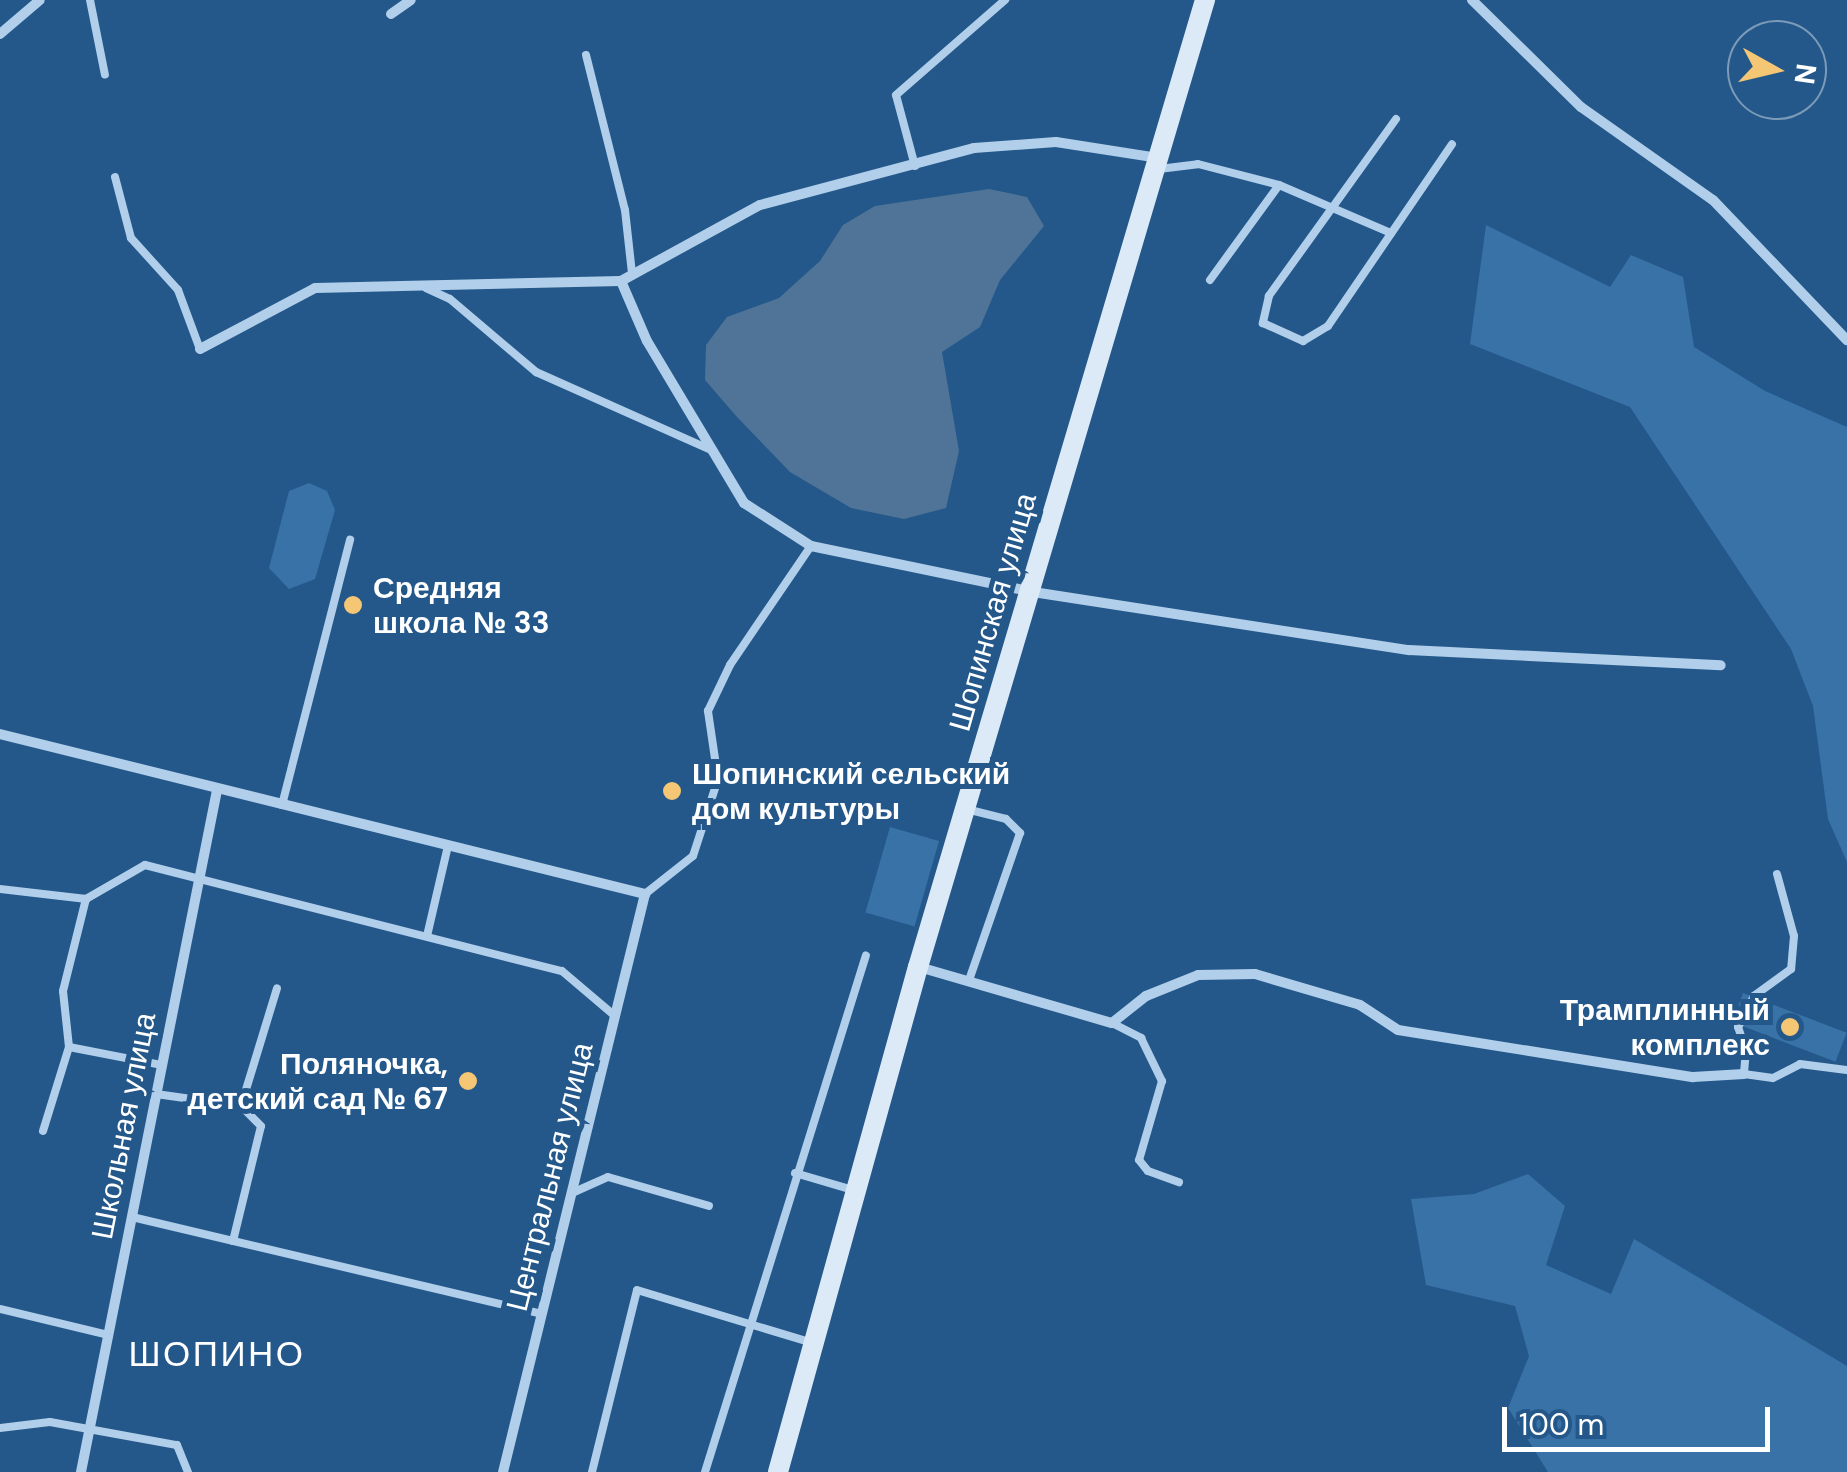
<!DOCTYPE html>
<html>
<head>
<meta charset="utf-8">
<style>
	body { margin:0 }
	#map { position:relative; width:1847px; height:1472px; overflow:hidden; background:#24588a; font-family:"DM Sans",sans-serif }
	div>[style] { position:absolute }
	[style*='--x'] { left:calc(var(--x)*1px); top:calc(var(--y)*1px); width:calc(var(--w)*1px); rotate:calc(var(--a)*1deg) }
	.green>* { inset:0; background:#3872a7; transform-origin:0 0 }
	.water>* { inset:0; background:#4f7497 }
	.lane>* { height:8px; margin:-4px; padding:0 4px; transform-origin:4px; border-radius:4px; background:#b1cfea }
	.street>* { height:10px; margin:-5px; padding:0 5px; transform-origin:5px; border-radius:5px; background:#b1cfea }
	.secondary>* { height:20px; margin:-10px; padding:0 10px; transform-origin:10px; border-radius:10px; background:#dceaf8 }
	.dots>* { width:28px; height:28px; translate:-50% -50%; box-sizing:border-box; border:5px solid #24588a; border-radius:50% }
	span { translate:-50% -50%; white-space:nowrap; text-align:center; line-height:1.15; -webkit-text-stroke:10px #24588a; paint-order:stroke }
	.poi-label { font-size:30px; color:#fff; font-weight:700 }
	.left { translate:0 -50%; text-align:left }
	.right { translate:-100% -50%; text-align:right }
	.street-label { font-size:30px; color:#fff }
	.quarter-label { font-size:35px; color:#fff; letter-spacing:2.5px }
	.north { position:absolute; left:1727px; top:20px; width:100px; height:100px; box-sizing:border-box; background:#24588a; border:2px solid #7c9bb9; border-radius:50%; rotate:98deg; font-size:28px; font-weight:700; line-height:40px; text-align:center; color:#fff }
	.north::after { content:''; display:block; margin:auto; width:35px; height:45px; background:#f5c775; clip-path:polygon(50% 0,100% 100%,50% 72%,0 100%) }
	.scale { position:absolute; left:1502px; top:1407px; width:268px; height:45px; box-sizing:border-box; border:5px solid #fff; border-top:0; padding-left:12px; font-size:30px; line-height:35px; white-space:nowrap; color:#fff; -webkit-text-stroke:8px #24588a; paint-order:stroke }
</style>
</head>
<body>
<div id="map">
	<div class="green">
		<i style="clip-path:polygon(1486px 225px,1610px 287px,1631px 255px,1683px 277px,1694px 347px,1765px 391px,1847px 427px,1847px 862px,1828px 819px,1813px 706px,1791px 649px,1630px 407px,1470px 344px)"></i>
		<i style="clip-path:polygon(309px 483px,327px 491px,335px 510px,315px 579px,289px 589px,269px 568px,289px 491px)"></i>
		<i style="left:890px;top:827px;width:51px;height:89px;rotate:16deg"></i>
		<i style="left:1743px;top:993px;width:111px;height:31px;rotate:21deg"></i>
		<i style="clip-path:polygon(1528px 1174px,1565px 1206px,1546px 1265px,1611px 1294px,1634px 1239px,1847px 1366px,1847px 1472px,1548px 1472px,1508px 1408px,1529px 1356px,1515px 1306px,1426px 1285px,1411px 1199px,1474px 1194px)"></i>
	</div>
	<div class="water">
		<i style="clip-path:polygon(989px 189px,1027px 197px,1044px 226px,1000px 280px,980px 327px,942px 352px,959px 451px,946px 508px,904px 519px,851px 508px,790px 472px,737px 417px,705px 380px,706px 345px,727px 317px,779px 298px,820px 261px,843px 225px,875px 206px)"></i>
	</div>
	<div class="lane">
		<i style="--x:90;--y:0;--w:76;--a:78.7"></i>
		<i style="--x:586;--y:55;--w:160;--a:75.9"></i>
		<i style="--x:625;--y:210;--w:63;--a:83.7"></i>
		<i style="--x:1396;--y:119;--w:218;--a:125.7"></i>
		<i style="--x:1269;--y:296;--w:28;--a:103"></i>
		<i style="--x:1263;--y:323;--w:44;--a:24.2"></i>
		<i style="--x:1303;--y:341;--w:29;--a:-31"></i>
		<i style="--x:1328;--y:326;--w:220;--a:-55.7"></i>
		<i style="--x:915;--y:166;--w:73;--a:-105"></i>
		<i style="--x:896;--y:95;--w:145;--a:-41.1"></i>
		<i style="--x:1159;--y:169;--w:39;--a:-7"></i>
		<i style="--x:1198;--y:164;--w:84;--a:14.5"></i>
		<i style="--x:1279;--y:185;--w:122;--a:23.2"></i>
		<i style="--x:115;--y:177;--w:63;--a:75.3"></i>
		<i style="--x:131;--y:238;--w:70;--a:47.9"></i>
		<i style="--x:178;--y:290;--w:63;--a:69.6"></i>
		<i style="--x:1210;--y:280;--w:117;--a:-54"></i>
		<i style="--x:426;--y:288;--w:26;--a:25"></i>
		<i style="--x:450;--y:299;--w:113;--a:40.3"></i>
		<i style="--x:536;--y:372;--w:192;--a:24"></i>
		<i style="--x:282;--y:805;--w:274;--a:-75.6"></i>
		<i style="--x:966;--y:809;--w:41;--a:14"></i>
		<i style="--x:1006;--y:819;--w:20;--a:45"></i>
		<i style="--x:1020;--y:833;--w:156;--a:109.1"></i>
		<i style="--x:1777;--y:874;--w:64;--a:74.7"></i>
		<i style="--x:1794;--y:936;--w:33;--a:95"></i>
		<i style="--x:1791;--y:969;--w:46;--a:143.9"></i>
		<i style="--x:1754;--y:996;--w:35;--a:117"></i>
		<i style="--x:1738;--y:1027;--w:24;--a:71"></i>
		<i style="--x:1746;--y:1050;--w:24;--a:95"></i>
		<i style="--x:1744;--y:1074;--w:29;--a:8"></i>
		<i style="--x:1773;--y:1078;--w:30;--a:-27"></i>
		<i style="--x:1800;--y:1064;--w:47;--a:7.3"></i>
		<i style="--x:0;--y:889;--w:87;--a:6.6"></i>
		<i style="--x:86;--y:899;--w:68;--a:-30"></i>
		<i style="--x:145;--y:865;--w:430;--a:14.3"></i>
		<i style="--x:562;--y:971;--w:70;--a:40.3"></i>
		<i style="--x:645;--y:894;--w:61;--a:-38.4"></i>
		<i style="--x:693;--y:856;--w:81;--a:-72"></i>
		<i style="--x:718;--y:779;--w:69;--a:-98.4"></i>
		<i style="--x:708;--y:711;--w:51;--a:-64.4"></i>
		<i style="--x:730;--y:665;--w:144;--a:-55.8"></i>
		<i style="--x:427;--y:936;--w:92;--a:-76.9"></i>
		<i style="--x:1112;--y:1023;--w:33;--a:27"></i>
		<i style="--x:1141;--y:1038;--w:48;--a:64"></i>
		<i style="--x:1162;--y:1081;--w:82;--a:106.2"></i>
		<i style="--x:1139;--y:1160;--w:14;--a:51"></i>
		<i style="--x:1148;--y:1171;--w:33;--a:20"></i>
		<i style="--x:69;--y:1047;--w:95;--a:11"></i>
		<i style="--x:156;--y:1094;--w:86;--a:8"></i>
		<i style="--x:241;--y:1106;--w:123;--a:-73"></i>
		<i style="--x:43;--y:1131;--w:88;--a:-72.8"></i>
		<i style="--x:69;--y:1047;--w:56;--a:-96.1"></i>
		<i style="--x:63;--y:991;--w:95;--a:-76"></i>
		<i style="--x:795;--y:1173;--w:60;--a:16.3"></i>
		<i style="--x:572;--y:1193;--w:39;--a:-24"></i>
		<i style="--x:608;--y:1177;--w:105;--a:16"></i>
		<i style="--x:132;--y:1217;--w:421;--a:13.3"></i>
		<i style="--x:233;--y:1241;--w:118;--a:-76.3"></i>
		<i style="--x:261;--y:1126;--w:28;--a:-135"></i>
		<i style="--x:0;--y:1309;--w:111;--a:13.5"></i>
		<i style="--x:0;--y:1428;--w:50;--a:-6.8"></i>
		<i style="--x:50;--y:1422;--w:129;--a:10.3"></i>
		<i style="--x:177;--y:1445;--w:29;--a:68"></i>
		<i style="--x:592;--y:1472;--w:187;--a:-76.1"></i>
		<i style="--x:637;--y:1290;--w:184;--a:16.8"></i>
		<i style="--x:705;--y:1472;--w:541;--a:-72.7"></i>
	</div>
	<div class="street">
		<i style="--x:1472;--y:0;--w:153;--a:44.5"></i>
		<i style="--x:1581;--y:107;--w:161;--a:35.2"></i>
		<i style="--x:1713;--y:200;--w:194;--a:46.3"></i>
		<i style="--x:391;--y:14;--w:24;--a:-35"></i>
		<i style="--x:0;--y:34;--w:52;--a:-40.4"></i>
		<i style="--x:621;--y:281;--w:65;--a:66.6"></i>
		<i style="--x:647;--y:341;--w:189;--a:59.1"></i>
		<i style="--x:744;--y:503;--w:80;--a:32.7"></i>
		<i style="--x:811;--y:546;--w:227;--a:11.7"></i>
		<i style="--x:1033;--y:592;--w:380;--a:8.8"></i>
		<i style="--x:1409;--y:650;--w:312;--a:2.8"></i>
		<i style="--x:200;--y:349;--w:130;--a:-27.9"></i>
		<i style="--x:315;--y:288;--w:306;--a:-1.3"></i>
		<i style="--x:621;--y:281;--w:158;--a:-28.7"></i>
		<i style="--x:760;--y:205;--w:221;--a:-14.9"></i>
		<i style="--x:974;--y:148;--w:82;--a:-4.2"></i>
		<i style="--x:1056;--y:142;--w:103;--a:8.9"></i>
		<i style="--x:0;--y:734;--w:665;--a:13.93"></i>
		<i style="--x:645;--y:894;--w:595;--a:103.8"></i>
		<i style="--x:919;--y:967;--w:201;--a:16.2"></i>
		<i style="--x:1112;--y:1023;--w:43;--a:-38.5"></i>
		<i style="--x:1146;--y:996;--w:56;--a:-22"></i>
		<i style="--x:1198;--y:975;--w:57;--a:-1"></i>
		<i style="--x:1255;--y:974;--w:109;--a:16.4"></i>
		<i style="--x:1360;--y:1005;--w:45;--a:33.3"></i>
		<i style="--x:1398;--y:1030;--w:299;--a:9.1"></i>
		<i style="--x:1693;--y:1077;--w:51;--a:-3.4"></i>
		<i style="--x:81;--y:1472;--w:695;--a:-78.72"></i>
	</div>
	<div class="secondary">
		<i style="--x:778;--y:1472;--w:524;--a:-74.51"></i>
		<i style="--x:918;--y:967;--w:1009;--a:-73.47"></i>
	</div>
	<div class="dots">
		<i style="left:353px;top:605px;background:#f5c775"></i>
		<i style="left:672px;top:791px;background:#f5c775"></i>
		<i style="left:1790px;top:1027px;background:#f5c775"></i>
		<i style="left:468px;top:1081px;background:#f5c775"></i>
	</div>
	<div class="poi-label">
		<span class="left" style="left:373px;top:605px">Средняя<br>школа № 33</span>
		<span class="left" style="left:692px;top:791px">Шопинский сельский<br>дом культуры</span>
		<span class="right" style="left:1770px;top:1027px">Трамплинный<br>комплекс</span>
		<span class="right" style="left:448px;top:1081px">Поляночка,<br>детский сад № 67</span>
	</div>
	<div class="street-label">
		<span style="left:993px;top:612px;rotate:-74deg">Шопинская улица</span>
		<span style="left:124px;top:1126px;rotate:-79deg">Школьная улица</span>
		<span style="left:550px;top:1177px;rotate:-76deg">Центральная улица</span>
	</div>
	<div class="quarter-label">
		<span style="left:217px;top:1354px">ШОПИНО</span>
	</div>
	<div class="north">N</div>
	<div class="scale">100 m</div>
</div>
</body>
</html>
